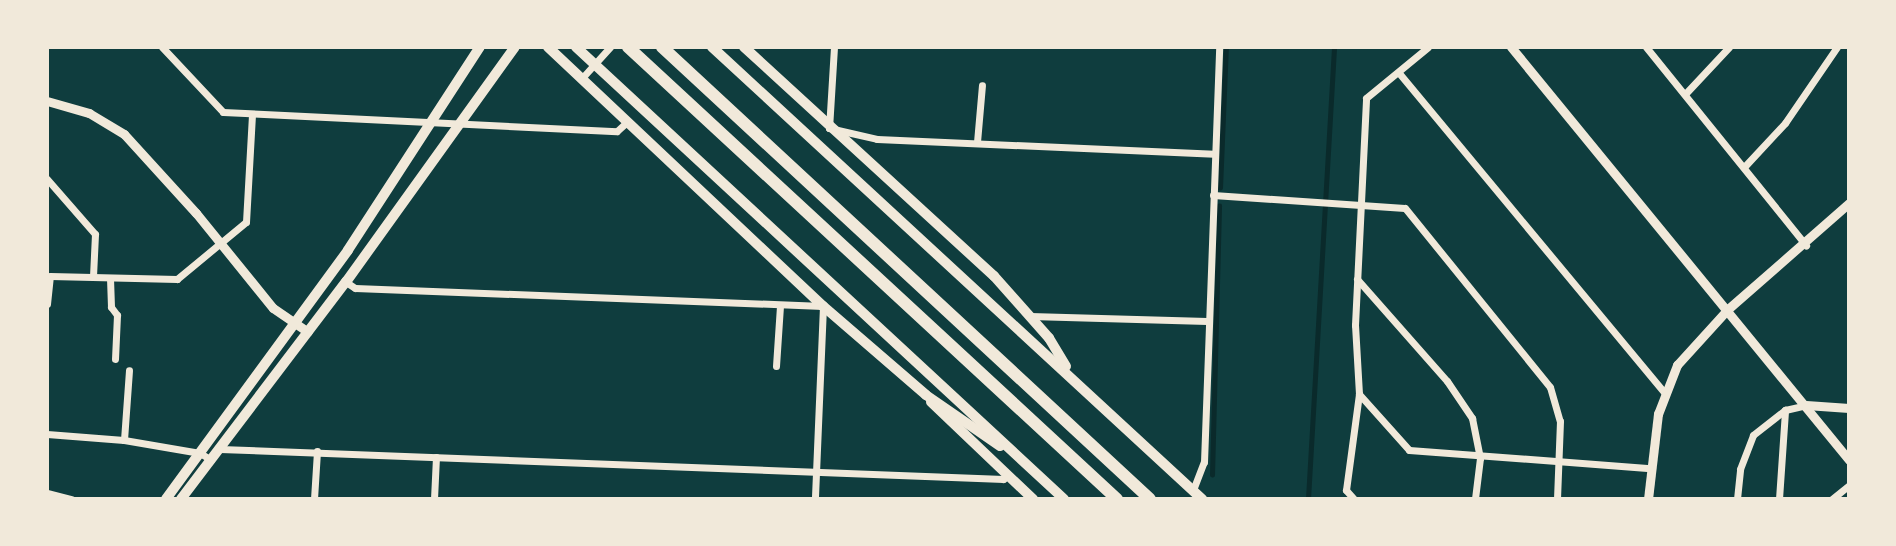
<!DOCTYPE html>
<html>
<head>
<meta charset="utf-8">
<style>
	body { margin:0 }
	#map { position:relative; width:1896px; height:546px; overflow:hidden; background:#0f3d3e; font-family:"Work Sans",sans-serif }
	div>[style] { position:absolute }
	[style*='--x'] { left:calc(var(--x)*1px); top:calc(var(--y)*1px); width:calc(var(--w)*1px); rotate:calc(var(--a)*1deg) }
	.stream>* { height:4.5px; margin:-2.25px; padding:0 2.25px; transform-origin:2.25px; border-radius:2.25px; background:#0a2a2b }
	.minor>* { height:7px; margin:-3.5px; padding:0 3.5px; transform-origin:3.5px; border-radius:3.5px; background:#f1e9da }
	.tertiary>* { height:9px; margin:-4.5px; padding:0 4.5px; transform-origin:4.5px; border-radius:4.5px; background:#f1e9da }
	.primary>* { height:10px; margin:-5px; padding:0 5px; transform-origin:5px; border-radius:5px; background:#f1e9da }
	.trunk>* { height:10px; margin:-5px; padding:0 5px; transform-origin:5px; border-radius:5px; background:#f1e9da }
	.motorway>* { height:12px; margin:-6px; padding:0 6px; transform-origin:6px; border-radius:6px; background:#f1e9da }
	span { translate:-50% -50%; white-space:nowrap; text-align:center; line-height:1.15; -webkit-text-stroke:7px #f1e9da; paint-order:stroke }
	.frame { position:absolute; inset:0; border:49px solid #f1e9da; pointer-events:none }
</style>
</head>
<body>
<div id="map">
	<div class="stream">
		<i style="--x:1220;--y:188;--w:141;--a:-87.6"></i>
		<i style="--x:1212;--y:475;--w:269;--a:-88.5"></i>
		<i style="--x:1308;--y:499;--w:453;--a:-86.7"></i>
	</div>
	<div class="minor">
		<i style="--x:162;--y:47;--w:89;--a:46.8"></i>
		<i style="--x:223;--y:112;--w:394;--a:2.8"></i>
		<i style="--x:617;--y:131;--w:12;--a:-42"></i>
		<i style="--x:834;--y:47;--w:81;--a:93.5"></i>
		<i style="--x:829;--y:128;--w:49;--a:12.9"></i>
		<i style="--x:877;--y:139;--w:337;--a:2.5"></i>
		<i style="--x:1646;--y:47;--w:255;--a:51.1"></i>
		<i style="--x:1399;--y:73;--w:415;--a:50.3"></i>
		<i style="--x:582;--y:78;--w:42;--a:-47.9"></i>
		<i style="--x:1686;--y:93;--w:63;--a:-46.9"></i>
		<i style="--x:977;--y:142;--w:57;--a:-85"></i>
		<i style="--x:1745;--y:166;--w:59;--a:-47.1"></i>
		<i style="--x:1785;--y:123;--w:92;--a:-55.6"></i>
		<i style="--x:47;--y:179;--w:73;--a:48.9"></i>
		<i style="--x:95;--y:234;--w:43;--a:92.7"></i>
		<i style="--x:1213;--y:195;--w:192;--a:3.9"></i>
		<i style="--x:1405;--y:208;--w:230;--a:51"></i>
		<i style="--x:1550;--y:387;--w:35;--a:74"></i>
		<i style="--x:1560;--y:421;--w:78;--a:92.2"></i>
		<i style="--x:110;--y:278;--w:29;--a:88"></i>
		<i style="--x:111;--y:307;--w:10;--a:53"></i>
		<i style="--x:117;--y:315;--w:44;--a:92.6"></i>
		<i style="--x:1357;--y:279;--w:136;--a:48.6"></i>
		<i style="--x:1447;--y:381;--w:45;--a:56"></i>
		<i style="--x:1472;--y:418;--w:41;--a:78.7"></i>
		<i style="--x:1480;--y:458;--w:41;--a:97"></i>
		<i style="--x:346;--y:282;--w:11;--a:34"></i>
		<i style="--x:355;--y:288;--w:468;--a:2.2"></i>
		<i style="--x:823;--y:306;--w:193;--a:92.4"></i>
		<i style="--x:47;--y:304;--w:28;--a:-84"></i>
		<i style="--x:50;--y:276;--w:127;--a:1.4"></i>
		<i style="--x:177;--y:279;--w:89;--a:-39.6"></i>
		<i style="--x:246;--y:222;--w:108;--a:-86.8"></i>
		<i style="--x:1030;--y:316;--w:177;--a:1.6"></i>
		<i style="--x:776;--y:366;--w:60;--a:-86.2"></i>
		<i style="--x:1359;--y:394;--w:75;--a:48.2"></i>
		<i style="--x:1409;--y:450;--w:242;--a:4.3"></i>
		<i style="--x:47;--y:434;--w:77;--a:4.5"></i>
		<i style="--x:124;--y:440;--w:77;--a:9.7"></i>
		<i style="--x:200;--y:453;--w:13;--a:32"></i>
		<i style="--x:124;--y:440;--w:70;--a:-85.9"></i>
		<i style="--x:220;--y:449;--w:784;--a:2.19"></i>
		<i style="--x:1003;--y:479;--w:6;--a:-45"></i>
		<i style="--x:1193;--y:490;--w:30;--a:-69"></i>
		<i style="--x:1204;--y:462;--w:415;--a:-87.9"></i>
		<i style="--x:47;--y:493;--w:25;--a:14"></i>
		<i style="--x:314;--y:499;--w:48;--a:-86.4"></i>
		<i style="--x:434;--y:499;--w:42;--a:-87.3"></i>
		<i style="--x:1354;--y:499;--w:12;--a:-132"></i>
		<i style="--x:1346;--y:490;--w:97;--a:-82.3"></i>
		<i style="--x:1359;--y:394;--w:69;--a:-93.3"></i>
		<i style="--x:1355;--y:325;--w:227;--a:-87.2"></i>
		<i style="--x:1366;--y:98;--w:80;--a:-39.4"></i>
		<i style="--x:1737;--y:499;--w:30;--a:-84"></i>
		<i style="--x:1740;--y:469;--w:36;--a:-69"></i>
		<i style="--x:1753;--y:435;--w:41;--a:-38"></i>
		<i style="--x:1785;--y:410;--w:22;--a:-13"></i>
		<i style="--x:1779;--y:499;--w:89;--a:-86.1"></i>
		<i style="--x:1832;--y:499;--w:22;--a:-39"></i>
	</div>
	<div class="tertiary">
		<i style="--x:1511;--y:47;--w:534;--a:50.7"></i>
		<i style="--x:47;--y:101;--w:44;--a:15.9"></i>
		<i style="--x:89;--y:113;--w:41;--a:31"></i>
		<i style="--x:124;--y:134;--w:107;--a:47.7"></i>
		<i style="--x:196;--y:213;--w:122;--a:51"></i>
		<i style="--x:273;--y:308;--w:42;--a:34.4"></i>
		<i style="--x:1806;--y:405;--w:43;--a:4"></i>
		<i style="--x:1648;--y:499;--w:86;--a:-83.3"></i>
		<i style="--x:1658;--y:414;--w:53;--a:-68.8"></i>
		<i style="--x:1677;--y:365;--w:76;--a:-47.7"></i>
		<i style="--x:1728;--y:309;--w:161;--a:-41.2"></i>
	</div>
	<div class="primary">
		<i style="--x:166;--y:499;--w:308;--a:-53.8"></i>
		<i style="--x:348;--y:250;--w:242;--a:-57"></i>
		<i style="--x:181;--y:499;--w:273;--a:-52.8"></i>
		<i style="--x:346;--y:282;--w:289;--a:-54.3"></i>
	</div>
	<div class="trunk">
		<i style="--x:548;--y:47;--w:378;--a:43.3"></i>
		<i style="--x:823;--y:306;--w:136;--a:40.8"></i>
		<i style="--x:926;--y:395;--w:90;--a:34.6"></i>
		<i style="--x:576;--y:47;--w:665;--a:42.81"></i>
		<i style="--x:712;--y:47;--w:667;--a:42.69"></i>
		<i style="--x:744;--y:47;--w:339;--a:42.5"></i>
		<i style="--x:994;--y:276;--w:83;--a:48.4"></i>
		<i style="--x:1049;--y:338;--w:33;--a:59"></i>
		<i style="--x:931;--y:402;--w:141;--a:43.6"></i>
	</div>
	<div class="motorway">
		<i style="--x:628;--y:47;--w:666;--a:42.75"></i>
		<i style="--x:662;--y:47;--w:665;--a:42.81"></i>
	</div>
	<div class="frame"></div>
</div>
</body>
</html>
